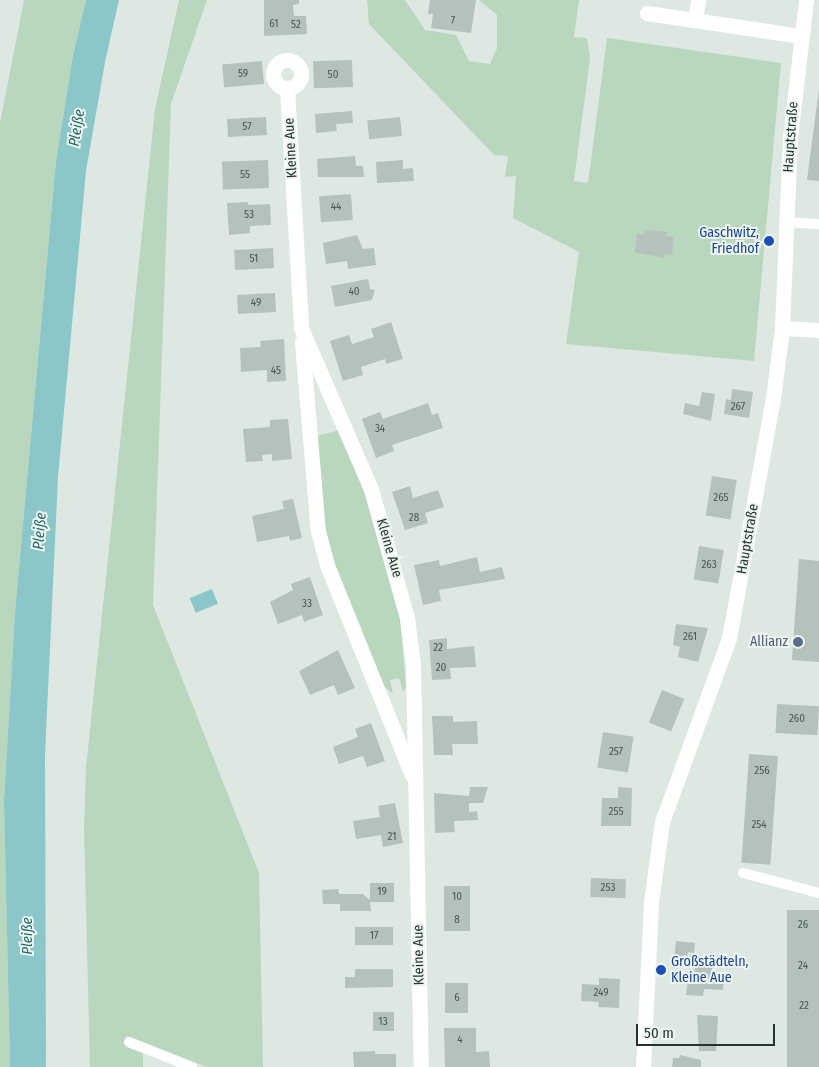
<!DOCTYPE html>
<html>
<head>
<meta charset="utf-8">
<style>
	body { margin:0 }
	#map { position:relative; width:819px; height:1067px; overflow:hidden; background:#dee8e2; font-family:"Fira Sans Condensed",sans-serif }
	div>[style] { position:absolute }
	.green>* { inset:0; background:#b9d7bc }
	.water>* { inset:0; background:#8bc7c8; transform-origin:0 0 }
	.building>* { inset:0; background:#b4c2bb; transform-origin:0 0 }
	.service>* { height:10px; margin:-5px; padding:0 5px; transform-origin:5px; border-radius:5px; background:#fff }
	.minor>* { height:15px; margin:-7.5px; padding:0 7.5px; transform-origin:7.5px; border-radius:7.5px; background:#fff }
	.minor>.ring { margin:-7.5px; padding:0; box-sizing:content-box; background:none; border:15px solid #fff; border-radius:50% }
	.secondary>* { height:15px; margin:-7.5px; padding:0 7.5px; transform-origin:7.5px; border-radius:7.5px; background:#fff }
	.dots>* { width:14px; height:14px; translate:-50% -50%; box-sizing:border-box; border:2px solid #eef5f0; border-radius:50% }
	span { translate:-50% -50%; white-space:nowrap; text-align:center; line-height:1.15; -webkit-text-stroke:4px #eef5f0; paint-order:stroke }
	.number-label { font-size:11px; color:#465950 }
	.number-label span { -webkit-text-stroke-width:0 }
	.street-label { font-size:14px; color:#21362d }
	.transit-label { font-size:14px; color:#164399 }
	.right { translate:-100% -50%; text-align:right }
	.left { translate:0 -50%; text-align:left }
	.service-label { font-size:14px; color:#4e5e75 }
	.water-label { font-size:15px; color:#23696a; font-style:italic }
	.scale { position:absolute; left:636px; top:1024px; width:139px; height:22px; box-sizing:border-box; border:2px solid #21362d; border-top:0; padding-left:6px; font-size:15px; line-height:18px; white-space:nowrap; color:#21362d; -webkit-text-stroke:4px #eef5f0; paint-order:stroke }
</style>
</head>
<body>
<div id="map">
	<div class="green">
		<i style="clip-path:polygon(24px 0,86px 0,73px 55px,56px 161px,15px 612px,4px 801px,10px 1067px,0 1067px,0 123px)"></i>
		<i style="clip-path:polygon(179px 0,207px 0,171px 104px,153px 605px,259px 873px,263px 1067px,207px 1067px,126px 1036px,126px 1047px,143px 1053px,143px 1067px,90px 1067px,84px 829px,86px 768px,155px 109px)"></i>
		<i style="clip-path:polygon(367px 0,405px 0,425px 30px,456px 35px,469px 61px,490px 64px,497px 48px,497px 15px,479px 0,579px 0,574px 37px,587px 38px,590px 58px,574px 181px,588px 183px,607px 38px,781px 63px,754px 361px,566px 344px,579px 252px,513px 218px,516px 176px,505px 177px,508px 156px,494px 155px,369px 24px)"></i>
		<i style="clip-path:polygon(340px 430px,364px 491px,400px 619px,406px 687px,403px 692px,399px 678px,390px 680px,393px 694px,384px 686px,333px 563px,325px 530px,316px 436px)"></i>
	</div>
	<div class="water">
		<i style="clip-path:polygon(86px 0,119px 0,105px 62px,86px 171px,58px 477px,45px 755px,46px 1067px,10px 1067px,4px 801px,15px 612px,56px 161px,73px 55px)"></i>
		<i style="left:212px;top:589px;width:16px;height:24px;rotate:68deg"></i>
	</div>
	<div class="building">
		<i style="clip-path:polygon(264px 0,299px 0,299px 4px,293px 5px,294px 16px,306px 16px,307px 34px,264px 36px)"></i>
		<i style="clip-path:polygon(430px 0,476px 0,471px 33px,431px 28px,433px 14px,428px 14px)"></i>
		<i style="left:352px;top:60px;width:27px;height:39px;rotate:88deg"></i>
		<i style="left:262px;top:61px;width:23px;height:40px;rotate:85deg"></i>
		<i style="clip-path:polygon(819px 89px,819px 181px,807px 180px)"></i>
		<i style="clip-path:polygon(352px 111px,353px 123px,336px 124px,337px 131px,316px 133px,315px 114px)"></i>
		<i style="left:266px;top:117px;width:18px;height:39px;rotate:87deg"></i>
		<i style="left:400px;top:117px;width:19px;height:33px;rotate:84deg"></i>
		<i style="clip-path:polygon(355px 156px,356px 166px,363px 166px,364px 177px,318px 177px,317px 159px)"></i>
		<i style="left:268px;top:160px;width:28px;height:46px;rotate:88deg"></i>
		<i style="clip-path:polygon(403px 160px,403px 169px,413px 168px,414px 181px,377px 183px,376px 162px)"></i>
		<i style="left:351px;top:194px;width:26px;height:32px;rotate:86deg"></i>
		<i style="clip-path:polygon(248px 202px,248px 205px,270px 204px,271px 225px,250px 226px,250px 233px,229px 235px,227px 203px)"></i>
		<i style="clip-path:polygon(645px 230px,667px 232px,666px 236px,674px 237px,672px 255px,664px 254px,664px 258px,635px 252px,637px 234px,644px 235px)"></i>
		<i style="clip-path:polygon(357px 235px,363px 249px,374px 248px,376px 265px,348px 269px,347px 261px,326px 264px,323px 243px)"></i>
		<i style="left:273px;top:248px;width:20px;height:39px;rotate:87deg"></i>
		<i style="clip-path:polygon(368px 279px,370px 289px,375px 290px,372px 300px,335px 307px,331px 286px)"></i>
		<i style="left:275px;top:293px;width:19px;height:38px;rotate:87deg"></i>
		<i style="clip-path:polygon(391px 322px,403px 359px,386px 364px,385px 359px,361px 367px,363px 375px,343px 381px,330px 341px,349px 335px,352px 344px,374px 337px,371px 329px)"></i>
		<i style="clip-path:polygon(284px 339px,286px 381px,267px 382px,267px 370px,241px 372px,240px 348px,261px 347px,260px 341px)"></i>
		<i style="clip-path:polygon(732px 389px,753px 392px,749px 418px,724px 414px,726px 399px,731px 400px)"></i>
		<i style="clip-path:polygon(702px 392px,715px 394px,711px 421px,683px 414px,685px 403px,699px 406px)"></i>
		<i style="clip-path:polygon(428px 403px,432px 415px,438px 413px,443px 428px,392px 445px,394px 451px,376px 458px,362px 419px,380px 412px,383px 419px)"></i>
		<i style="clip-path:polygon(288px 419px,292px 459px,272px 461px,272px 454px,262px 455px,263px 461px,246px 462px,243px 429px,270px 427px,270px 420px)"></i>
		<i style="left:712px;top:476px;width:25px;height:40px;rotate:9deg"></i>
		<i style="clip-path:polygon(410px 486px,413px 498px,438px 490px,444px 507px,425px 513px,428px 523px,405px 530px,392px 492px)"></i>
		<i style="clip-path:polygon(293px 499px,302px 538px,290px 541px,289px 536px,257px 542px,252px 516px,284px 509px,282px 501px)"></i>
		<i style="left:699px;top:546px;width:25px;height:34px;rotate:9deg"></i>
		<i style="clip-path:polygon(477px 557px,480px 572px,502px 567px,505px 579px,439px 590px,441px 601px,423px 605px,414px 565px,439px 560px,440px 566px)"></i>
		<i style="clip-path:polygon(799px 559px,819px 561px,819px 662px,792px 660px)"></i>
		<i style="clip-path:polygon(310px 577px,323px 615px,304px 622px,302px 615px,278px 624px,270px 602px,293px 590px,291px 584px)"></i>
		<i style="clip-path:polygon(676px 624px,708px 628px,698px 662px,678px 657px,680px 647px,673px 645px)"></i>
		<i style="clip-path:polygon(447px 638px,447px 649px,474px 646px,476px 667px,450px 668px,451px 679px,432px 680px,429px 640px)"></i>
		<i style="clip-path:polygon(338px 650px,355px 688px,338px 695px,334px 685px,310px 695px,299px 671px)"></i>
		<i style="left:662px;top:690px;width:24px;height:35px;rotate:22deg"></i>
		<i style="left:777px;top:704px;width:42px;height:29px;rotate:3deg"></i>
		<i style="clip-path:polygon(432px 716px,453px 716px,453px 722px,477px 721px,478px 744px,452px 744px,453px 755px,434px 755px)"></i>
		<i style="clip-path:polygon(371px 723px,385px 761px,367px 767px,363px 756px,339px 764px,333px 747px,358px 737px,355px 729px)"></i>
		<i style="left:603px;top:732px;width:31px;height:36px;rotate:9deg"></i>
		<i style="left:749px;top:754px;width:29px;height:109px;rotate:4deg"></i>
		<i style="clip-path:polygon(470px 787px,488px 787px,483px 803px,469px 803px,469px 812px,477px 811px,478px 820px,454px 821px,455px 832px,435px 833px,434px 793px,469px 796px)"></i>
		<i style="clip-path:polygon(618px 787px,632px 788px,631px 826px,601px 826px,602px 798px,618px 798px)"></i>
		<i style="clip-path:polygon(395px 803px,403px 843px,383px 847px,381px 835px,356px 839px,353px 821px,380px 817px,378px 806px)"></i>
		<i style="left:591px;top:878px;width:35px;height:19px;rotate:2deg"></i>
		<i style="clip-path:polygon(370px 883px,394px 883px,394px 902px,370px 902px,371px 911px,340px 911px,340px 904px,323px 904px,322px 890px,338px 889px,339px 894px,363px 894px,370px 900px)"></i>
		<i style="left:444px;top:886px;width:26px;height:45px"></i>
		<i style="left:819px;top:910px;width:157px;height:32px;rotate:90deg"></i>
		<i style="left:355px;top:927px;width:38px;height:18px"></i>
		<i style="clip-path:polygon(676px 941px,695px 943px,694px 953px,688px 952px,687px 961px,674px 960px)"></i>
		<i style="clip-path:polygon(695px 960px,713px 961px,712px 973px,724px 974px,723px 990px,704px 989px,703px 996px,686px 995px,688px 979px,694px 979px)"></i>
		<i style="clip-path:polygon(355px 969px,393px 969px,393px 987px,345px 988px,345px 977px,355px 977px)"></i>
		<i style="clip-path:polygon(599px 978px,620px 979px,619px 1008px,598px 1007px,599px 1002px,581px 1001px,582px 984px,599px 985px)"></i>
		<i style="left:445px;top:983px;width:23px;height:30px"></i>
		<i style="left:373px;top:1012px;width:21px;height:19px"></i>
		<i style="clip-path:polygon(697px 1015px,718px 1016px,716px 1051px,699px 1051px)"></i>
		<i style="clip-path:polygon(444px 1028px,476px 1028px,476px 1052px,489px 1051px,490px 1067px,445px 1067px)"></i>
		<i style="clip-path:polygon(375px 1051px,375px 1054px,396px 1054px,396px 1067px,354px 1067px,353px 1052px)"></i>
		<i style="clip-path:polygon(680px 1055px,701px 1060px,701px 1067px,672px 1067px,673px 1058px,679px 1058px)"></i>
	</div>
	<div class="service">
		<i style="left:787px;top:222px;width:32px;rotate:4deg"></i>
		<i style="left:743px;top:873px;width:79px;rotate:14.7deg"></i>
		<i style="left:129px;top:1042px;width:68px;rotate:21.6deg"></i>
	</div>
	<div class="minor">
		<i style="left:647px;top:13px;width:155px;rotate:8.5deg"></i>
		<i style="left:695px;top:20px;width:20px;rotate:-81deg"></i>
		<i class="ring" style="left:273px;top:60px;width:13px;height:13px"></i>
		<i style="left:287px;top:89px;width:239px;rotate:86.6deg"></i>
		<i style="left:301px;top:328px;width:176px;rotate:66.5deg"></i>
		<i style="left:371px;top:489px;width:134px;rotate:74.4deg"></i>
		<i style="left:407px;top:618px;width:46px;rotate:82.6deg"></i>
		<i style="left:413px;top:664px;width:403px;rotate:88.9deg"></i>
		<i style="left:782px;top:328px;width:37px;rotate:3deg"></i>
		<i style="left:302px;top:342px;width:190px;rotate:85.2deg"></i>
		<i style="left:318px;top:531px;width:35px;rotate:75deg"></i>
		<i style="left:327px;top:565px;width:227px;rotate:68deg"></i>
	</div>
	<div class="secondary">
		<i style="left:643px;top:1067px;width:165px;rotate:-87.2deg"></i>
		<i style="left:651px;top:902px;width:81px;rotate:-82.2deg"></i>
		<i style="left:662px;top:822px;width:196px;rotate:-70deg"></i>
		<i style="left:729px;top:638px;width:243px;rotate:-79.6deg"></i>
		<i style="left:773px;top:399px;width:72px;rotate:-82.8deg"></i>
		<i style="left:782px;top:328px;width:191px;rotate:-87.6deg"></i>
		<i style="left:790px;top:137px;width:138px;rotate:-83.3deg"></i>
	</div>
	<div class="dots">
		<i style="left:769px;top:241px;background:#1a4fb4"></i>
		<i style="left:798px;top:642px;background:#5c6f8a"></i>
		<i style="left:661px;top:970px;background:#1a4fb4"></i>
	</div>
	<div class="number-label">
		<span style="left:453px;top:21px">7</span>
		<span style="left:274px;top:24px">61</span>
		<span style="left:296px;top:25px">52</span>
		<span style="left:243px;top:74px">59</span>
		<span style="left:333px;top:75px">50</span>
		<span style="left:247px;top:127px">57</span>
		<span style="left:245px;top:175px">55</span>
		<span style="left:336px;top:207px">44</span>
		<span style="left:249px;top:215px">53</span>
		<span style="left:254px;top:259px">51</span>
		<span style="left:354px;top:292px">40</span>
		<span style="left:256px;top:303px">49</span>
		<span style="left:276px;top:371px">45</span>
		<span style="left:738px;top:407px">267</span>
		<span style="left:380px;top:429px">34</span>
		<span style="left:721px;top:498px">265</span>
		<span style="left:414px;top:518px">28</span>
		<span style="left:709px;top:565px">263</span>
		<span style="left:307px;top:604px">33</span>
		<span style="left:690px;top:637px">261</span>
		<span style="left:438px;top:648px">22</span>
		<span style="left:441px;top:668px">20</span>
		<span style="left:797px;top:719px">260</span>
		<span style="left:616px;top:752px">257</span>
		<span style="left:762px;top:771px">256</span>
		<span style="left:616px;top:812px">255</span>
		<span style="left:759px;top:825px">254</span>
		<span style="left:392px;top:837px">21</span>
		<span style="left:608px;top:888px">253</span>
		<span style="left:382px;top:892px">19</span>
		<span style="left:457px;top:897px">10</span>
		<span style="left:457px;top:920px">8</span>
		<span style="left:803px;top:925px">26</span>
		<span style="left:374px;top:936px">17</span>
		<span style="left:803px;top:966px">24</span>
		<span style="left:601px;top:993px">249</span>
		<span style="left:457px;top:998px">6</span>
		<span style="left:804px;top:1006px">22</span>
		<span style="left:383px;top:1022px">13</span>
		<span style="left:460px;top:1040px">4</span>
	</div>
	<div class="street-label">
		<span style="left:791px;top:137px;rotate:-86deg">Hauptstraße</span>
		<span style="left:291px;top:148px;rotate:-93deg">Kleine Aue</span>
		<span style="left:748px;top:539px;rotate:-80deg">Hauptstraße</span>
		<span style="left:389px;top:548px;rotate:74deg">Kleine Aue</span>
		<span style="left:419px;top:955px;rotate:-91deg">Kleine Aue</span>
	</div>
	<div class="transit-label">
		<span class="right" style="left:759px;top:241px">Gaschwitz,<br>Friedhof</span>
		<span class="left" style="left:671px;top:970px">Großstädteln,<br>Kleine Aue</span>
	</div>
	<div class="service-label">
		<span class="right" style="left:788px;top:642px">Allianz</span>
	</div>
	<div class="water-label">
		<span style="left:77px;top:128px;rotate:-81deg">Pleiße</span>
		<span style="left:40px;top:531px;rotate:-85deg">Pleiße</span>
		<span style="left:28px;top:936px;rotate:-90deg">Pleiße</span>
	</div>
	<div class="scale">50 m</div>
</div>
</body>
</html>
